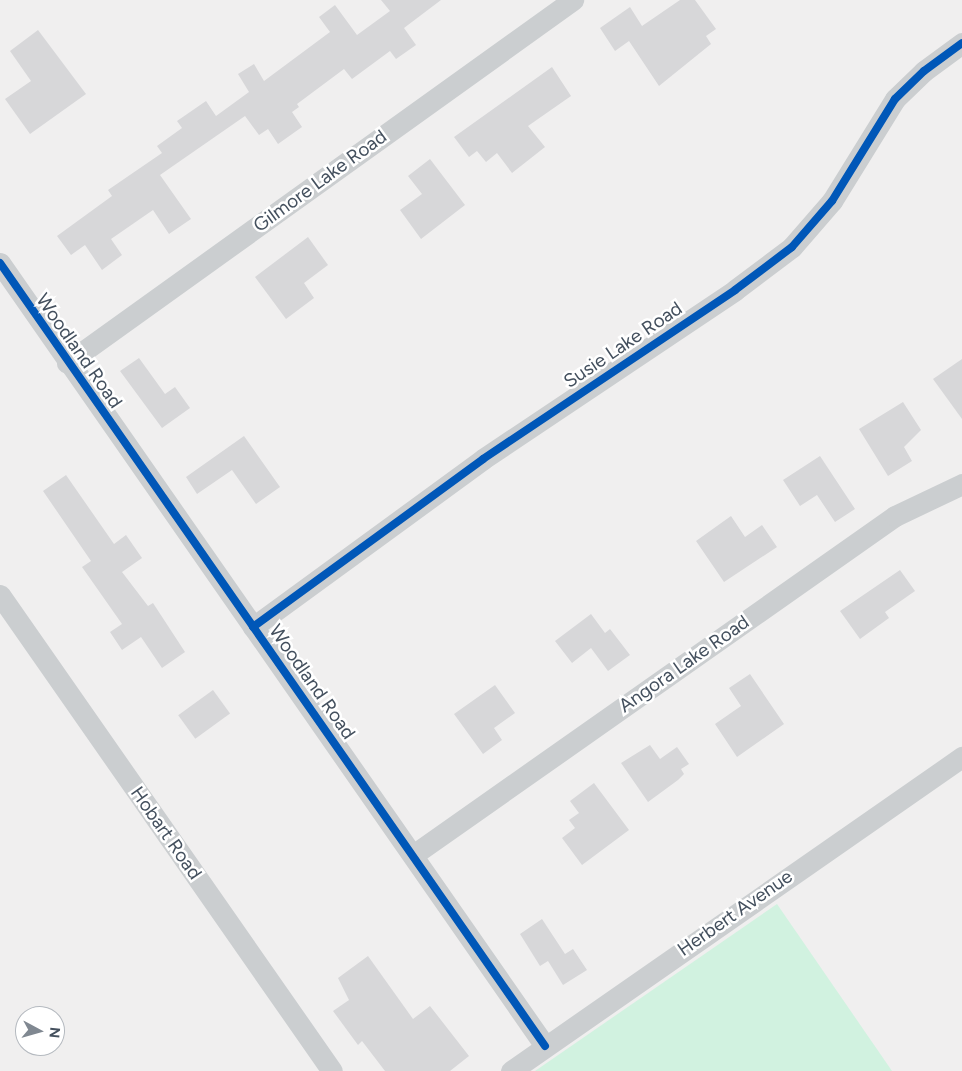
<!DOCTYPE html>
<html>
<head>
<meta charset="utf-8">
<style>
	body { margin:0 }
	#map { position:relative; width:962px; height:1071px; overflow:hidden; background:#f0efef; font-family:Figtree,sans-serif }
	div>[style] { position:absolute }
	.green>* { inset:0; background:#d1f2e0 }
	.building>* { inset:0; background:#d7d7d9; transform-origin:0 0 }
	.minor>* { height:21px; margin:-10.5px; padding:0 10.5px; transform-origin:10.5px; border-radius:10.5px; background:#cbced0 }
	.cycleway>* { height:8px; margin:-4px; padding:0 4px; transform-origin:4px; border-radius:4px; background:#0057b8 }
	span { translate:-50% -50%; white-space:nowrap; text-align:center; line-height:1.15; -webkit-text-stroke:5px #fff; paint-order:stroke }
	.street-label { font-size:19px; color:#44505e }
	.north { position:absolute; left:15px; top:1006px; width:50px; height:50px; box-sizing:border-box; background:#fff; border:1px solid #b4b9bf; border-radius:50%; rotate:96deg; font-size:14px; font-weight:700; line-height:20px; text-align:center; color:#44505e }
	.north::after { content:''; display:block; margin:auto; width:18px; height:22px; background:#808891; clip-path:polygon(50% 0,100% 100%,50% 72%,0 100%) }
</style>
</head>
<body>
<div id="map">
	<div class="green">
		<i style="clip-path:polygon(777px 904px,892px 1071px,535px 1071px)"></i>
	</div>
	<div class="building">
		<i style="clip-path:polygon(381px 0,441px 0,404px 28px,416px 45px,396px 59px,390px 51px,352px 79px,344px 69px,297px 104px,299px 107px,292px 112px,302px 127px,278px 144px,268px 129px,259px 135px,245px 116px,160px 175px,191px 219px,169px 234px,153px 210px,111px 239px,122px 255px,102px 270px,85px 245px,71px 255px,57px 236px,112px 196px,108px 190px,162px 153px,157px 146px,182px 128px,177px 121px,206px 101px,216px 116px,249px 92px,238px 74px,254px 64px,264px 81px,330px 32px,319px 17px,335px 5px,357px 35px,390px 11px)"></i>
		<i style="clip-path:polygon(680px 0,695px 0,716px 29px,706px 36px,711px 44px,659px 86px,629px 41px,615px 51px,600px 28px,630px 7px,642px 26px)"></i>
		<i style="clip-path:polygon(38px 30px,86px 94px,30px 134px,5px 99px,31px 81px,10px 51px)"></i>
		<i style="clip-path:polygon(552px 67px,571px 96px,528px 126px,545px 147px,512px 173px,497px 153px,486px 162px,477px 151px,469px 157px,454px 137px)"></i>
		<i style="clip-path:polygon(430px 159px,465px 205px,421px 239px,400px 210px,422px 194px,408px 176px)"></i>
		<i style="clip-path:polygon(308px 237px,328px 265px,304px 283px,314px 298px,286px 319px,255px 277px)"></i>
		<i style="clip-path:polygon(139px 358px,165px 394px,175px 387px,190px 408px,162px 428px,120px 371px)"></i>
		<i style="clip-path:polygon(962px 359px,962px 419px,933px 379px)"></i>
		<i style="clip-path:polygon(903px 402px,921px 430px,904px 447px,912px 461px,888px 476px,859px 429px)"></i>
		<i style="clip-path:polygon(244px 436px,280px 487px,256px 504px,232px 470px,197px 494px,186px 477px)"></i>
		<i style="clip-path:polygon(820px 456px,855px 509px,835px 522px,817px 495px,800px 506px,783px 480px)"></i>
		<i style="clip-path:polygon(66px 475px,114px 544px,126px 535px,142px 558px,122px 572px,148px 606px,153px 603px,185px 652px,162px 668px,141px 637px,122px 650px,110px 632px,122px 624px,82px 567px,91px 561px,43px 491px)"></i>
		<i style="clip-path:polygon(731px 516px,745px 537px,762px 525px,777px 547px,724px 582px,696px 541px)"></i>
		<i style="clip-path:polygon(900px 570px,915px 591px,885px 612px,889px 618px,860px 639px,840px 611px)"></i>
		<i style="clip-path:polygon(591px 614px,605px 633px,610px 629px,630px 655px,608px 671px,591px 648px,572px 663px,555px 641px)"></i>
		<i style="clip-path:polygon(750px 674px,784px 724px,737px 757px,715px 724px,741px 706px,729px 688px)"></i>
		<i style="clip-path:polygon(495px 685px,515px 713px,494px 728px,502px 740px,483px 754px,454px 714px)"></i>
		<i style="left:213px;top:690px;width:29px;height:43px;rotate:54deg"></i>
		<i style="clip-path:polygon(650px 745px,660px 759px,677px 747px,689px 764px,681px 769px,684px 774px,678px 780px,648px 802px,621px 763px)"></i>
		<i style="clip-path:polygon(594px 783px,629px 830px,582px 865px,562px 838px,575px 828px,569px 820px,579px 813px,570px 801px)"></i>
		<i style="clip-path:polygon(542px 919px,565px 954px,573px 949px,587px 970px,563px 985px,548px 961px,540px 966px,520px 934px)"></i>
		<i style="clip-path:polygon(368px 956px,413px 1019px,430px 1006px,469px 1056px,450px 1071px,385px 1071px,362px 1041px,358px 1045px,333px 1011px,349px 1000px,338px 978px)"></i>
	</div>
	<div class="minor">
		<i style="left:0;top:263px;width:954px;rotate:55.16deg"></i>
		<i style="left:67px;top:363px;width:623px;rotate:-35.66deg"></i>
		<i style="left:0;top:595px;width:580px;rotate:55.11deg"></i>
		<i style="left:253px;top:627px;width:285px;rotate:-36.1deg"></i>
		<i style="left:483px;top:459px;width:303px;rotate:-33.8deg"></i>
		<i style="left:735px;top:290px;width:71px;rotate:-37deg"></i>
		<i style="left:792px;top:247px;width:61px;rotate:-49deg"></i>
		<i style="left:832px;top:201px;width:120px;rotate:-58.3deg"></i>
		<i style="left:895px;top:99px;width:40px;rotate:-44deg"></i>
		<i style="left:924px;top:71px;width:47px;rotate:-36.4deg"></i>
		<i style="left:413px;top:855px;width:589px;rotate:-35.12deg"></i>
		<i style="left:895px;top:516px;width:74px;rotate:-25.5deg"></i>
		<i style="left:511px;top:1071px;width:550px;rotate:-34.85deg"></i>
	</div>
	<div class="cycleway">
		<i style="left:0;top:263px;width:954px;rotate:55.16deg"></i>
		<i style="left:253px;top:627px;width:285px;rotate:-36.1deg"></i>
		<i style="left:483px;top:459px;width:303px;rotate:-33.8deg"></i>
		<i style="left:735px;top:290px;width:71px;rotate:-37deg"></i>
		<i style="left:792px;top:247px;width:61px;rotate:-49deg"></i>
		<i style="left:832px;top:201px;width:120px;rotate:-58.3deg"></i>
		<i style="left:895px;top:99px;width:40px;rotate:-44deg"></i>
		<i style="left:924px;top:71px;width:47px;rotate:-36.4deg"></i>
	</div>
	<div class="street-label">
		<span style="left:320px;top:181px;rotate:-36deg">Gilmore Lake Road</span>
		<span style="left:623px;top:345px;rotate:-34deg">Susie Lake Road</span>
		<span style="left:79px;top:351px;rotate:55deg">Woodland Road</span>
		<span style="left:684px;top:664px;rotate:-35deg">Angora Lake Road</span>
		<span style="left:312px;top:682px;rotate:55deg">Woodland Road</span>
		<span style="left:166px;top:833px;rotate:55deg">Hobart Road</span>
		<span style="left:735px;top:913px;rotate:-35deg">Herbert Avenue</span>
	</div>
	<div class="north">N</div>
</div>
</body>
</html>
